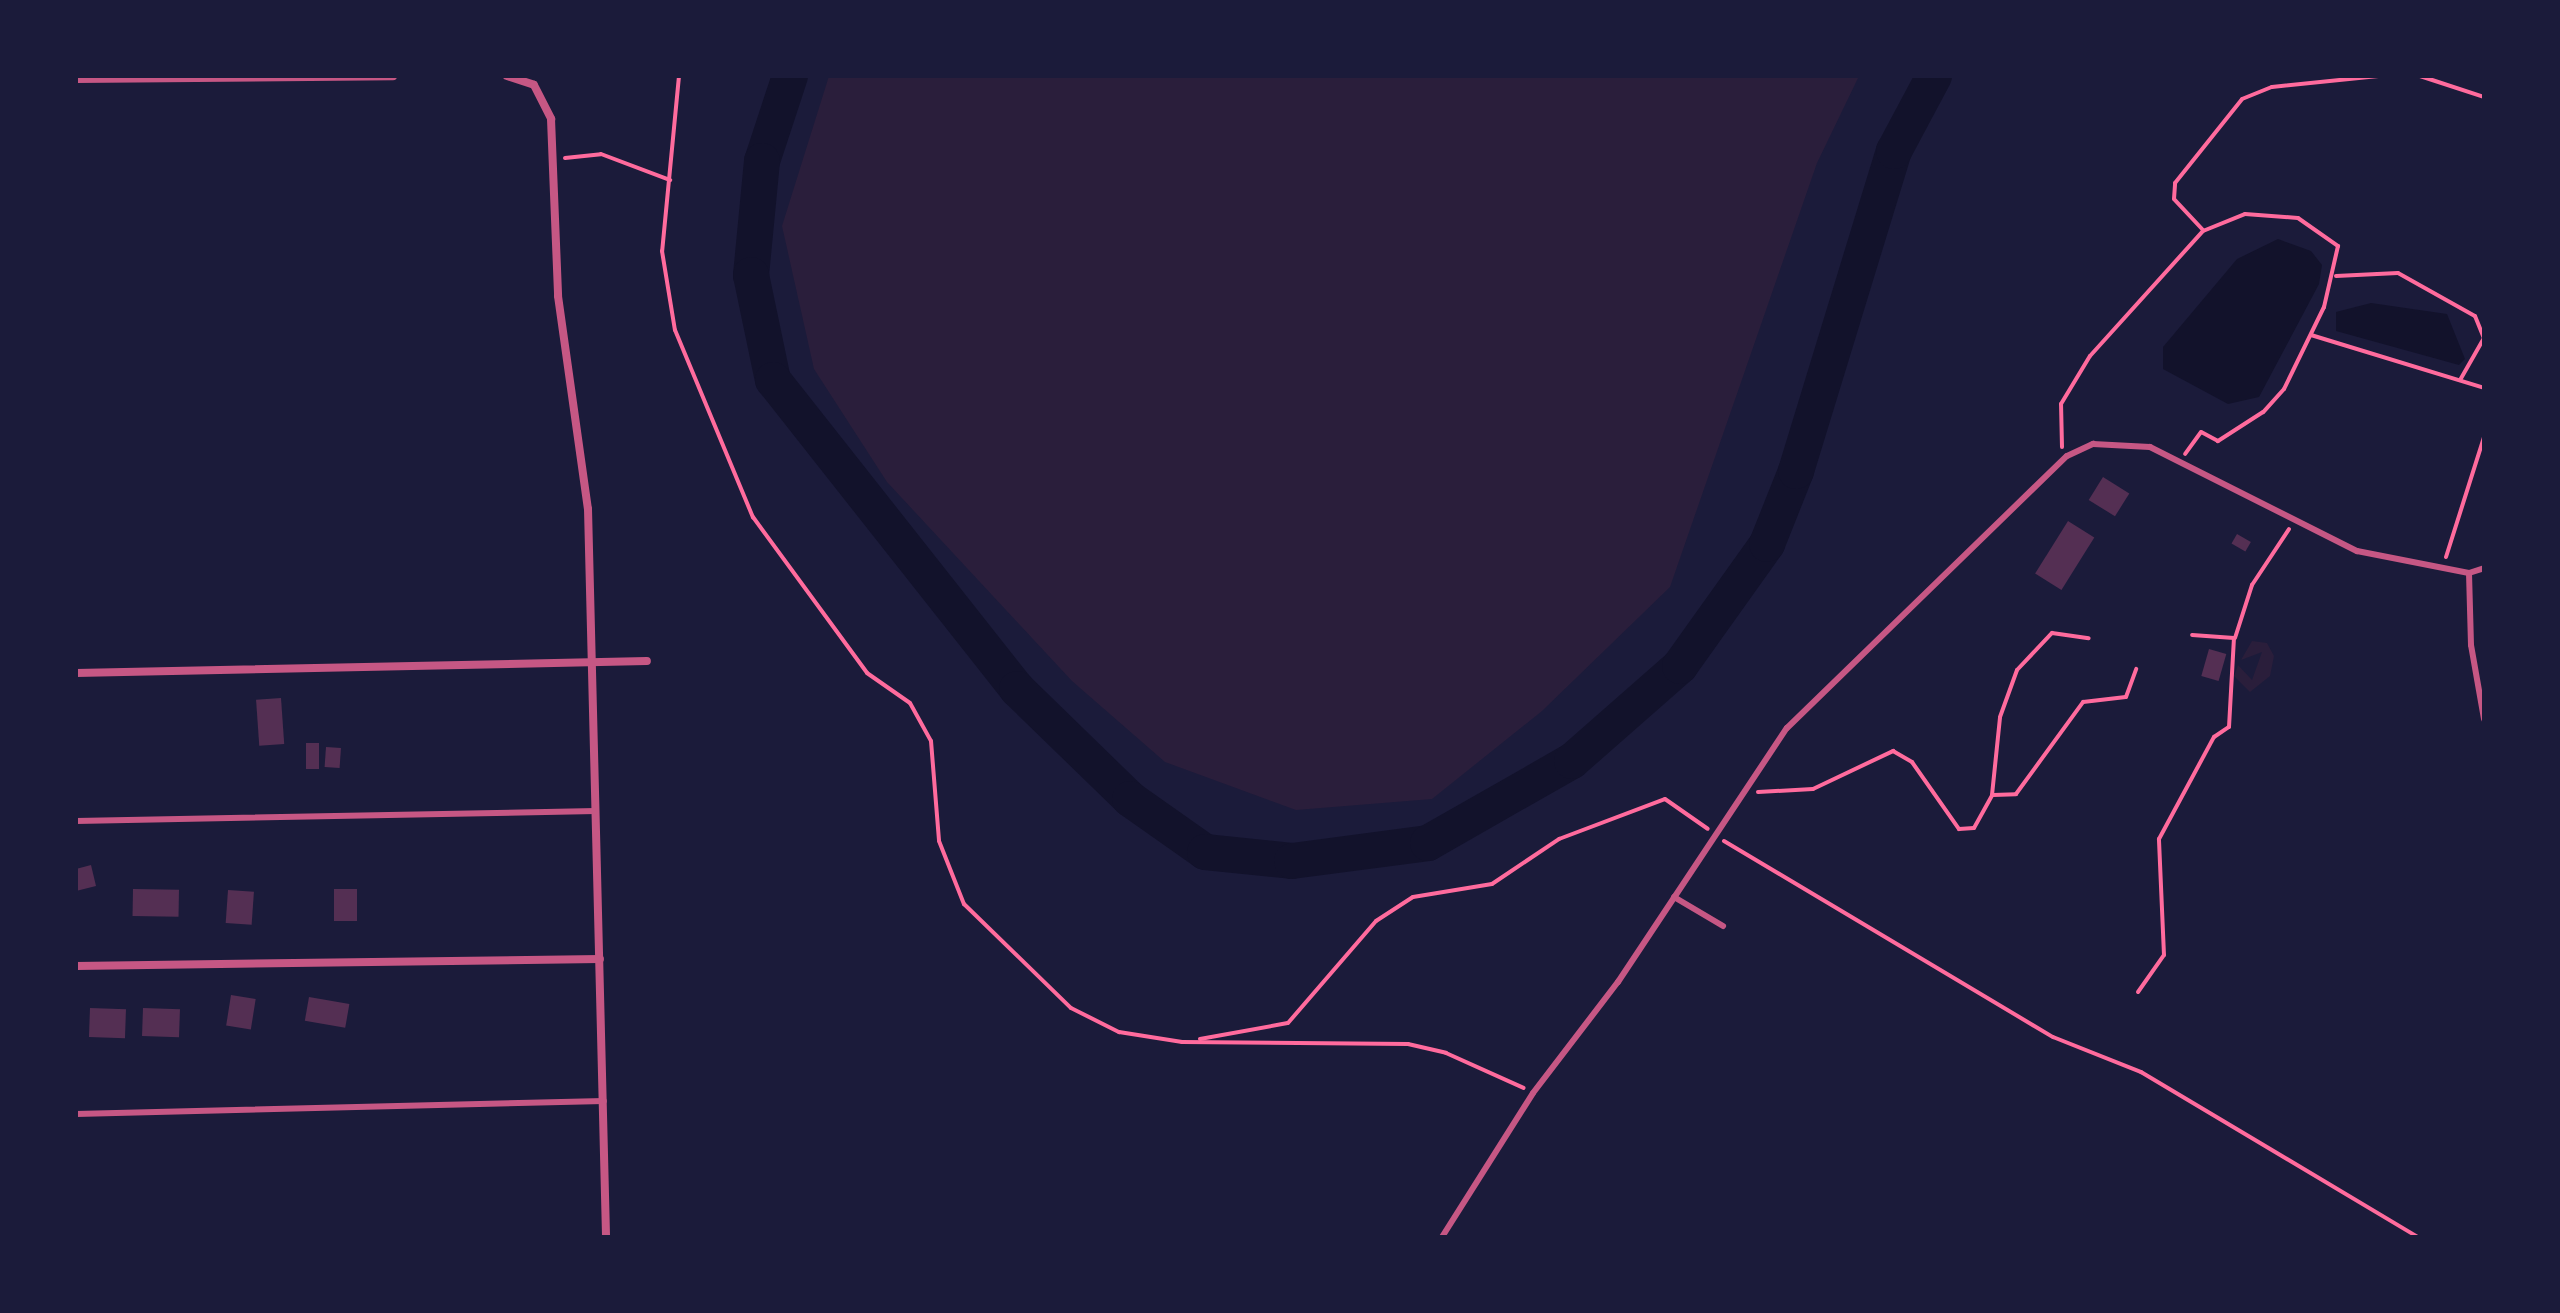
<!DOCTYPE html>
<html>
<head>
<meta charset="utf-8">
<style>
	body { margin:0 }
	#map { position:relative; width:2560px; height:1313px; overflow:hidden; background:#1b1b3a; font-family:"Archivo Narrow",sans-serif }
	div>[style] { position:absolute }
	.green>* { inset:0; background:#2a1e3b }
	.water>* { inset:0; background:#12122b }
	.river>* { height:36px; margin:-18px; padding:0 18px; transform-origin:18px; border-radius:18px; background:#12122b }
	.building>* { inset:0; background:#542f53; transform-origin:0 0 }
	.path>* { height:4px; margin:-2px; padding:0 2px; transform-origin:2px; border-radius:2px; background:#ff6b9d }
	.service>* { height:6px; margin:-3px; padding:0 3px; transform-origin:3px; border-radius:3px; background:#c65784 }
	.minor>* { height:8px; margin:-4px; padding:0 4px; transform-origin:4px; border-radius:4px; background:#c65784 }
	span { translate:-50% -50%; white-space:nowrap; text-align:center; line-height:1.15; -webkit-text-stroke:8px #1b1b3a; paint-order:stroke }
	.frame { position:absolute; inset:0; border:78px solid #1b1b3a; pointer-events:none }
</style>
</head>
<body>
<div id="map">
	<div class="green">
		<i style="clip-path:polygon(829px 76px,1859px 76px,1817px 163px,1670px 587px,1542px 711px,1432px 799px,1296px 810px,1165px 762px,1072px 681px,887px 482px,814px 369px,782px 226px)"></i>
		<i style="clip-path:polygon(2252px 641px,2267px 643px,2274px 656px,2270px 676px,2250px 692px,2234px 676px,2238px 665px,2252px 680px,2262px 652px,2241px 660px)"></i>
	</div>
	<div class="water">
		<i style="clip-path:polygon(2278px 239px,2311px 251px,2322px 265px,2319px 284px,2259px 397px,2228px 404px,2163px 369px,2163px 347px,2237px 259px)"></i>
		<i style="clip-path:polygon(2371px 303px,2447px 314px,2465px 359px,2459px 365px,2336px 331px,2336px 312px)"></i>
	</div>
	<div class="river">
		<i style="left:790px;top:76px;width:89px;rotate:108.2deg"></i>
		<i style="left:762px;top:161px;width:115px;rotate:95.5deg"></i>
		<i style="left:751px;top:275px;width:107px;rotate:78.2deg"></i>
		<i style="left:773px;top:380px;width:394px;rotate:51.7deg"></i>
		<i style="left:1017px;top:689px;width:158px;rotate:44.2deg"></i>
		<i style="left:1130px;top:799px;width:92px;rotate:35.2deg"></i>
		<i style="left:1205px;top:852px;width:87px;rotate:5.9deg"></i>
		<i style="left:1292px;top:861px;width:137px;rotate:-7.5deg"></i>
		<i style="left:1428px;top:843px;width:166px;rotate:-29.7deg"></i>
		<i style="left:1572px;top:761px;width:144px;rotate:-41.3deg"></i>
		<i style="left:1680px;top:666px;width:150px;rotate:-54.5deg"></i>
		<i style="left:1767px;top:544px;width:79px;rotate:-68.3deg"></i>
		<i style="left:1796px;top:471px;width:335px;rotate:-73deg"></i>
		<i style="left:1894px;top:151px;width:85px;rotate:-61.9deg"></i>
	</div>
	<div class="building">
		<i style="left:2103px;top:477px;width:31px;height:27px;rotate:32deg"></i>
		<i style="left:2068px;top:521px;width:31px;height:62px;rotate:32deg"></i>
		<i style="left:2237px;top:534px;width:16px;height:11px;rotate:30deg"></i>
		<i style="left:2209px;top:649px;width:18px;height:28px;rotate:16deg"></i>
		<i style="left:281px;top:698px;width:46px;height:25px;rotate:86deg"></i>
		<i style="left:319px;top:743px;width:26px;height:13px;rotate:90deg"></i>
		<i style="left:326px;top:747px;width:15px;height:20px;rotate:4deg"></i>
		<i style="clip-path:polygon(91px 865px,96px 886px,76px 891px,76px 869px)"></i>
		<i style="left:133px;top:889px;width:46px;height:27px;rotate:1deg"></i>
		<i style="left:357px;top:889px;width:32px;height:23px;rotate:90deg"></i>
		<i style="left:228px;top:890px;width:26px;height:33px;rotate:4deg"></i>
		<i style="left:231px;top:995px;width:25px;height:31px;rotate:9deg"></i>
		<i style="left:309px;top:997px;width:41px;height:24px;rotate:10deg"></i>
		<i style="left:90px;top:1008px;width:36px;height:29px;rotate:2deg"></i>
		<i style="left:143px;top:1008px;width:37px;height:28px;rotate:2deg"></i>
	</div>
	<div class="path">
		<i style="left:679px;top:76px;width:176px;rotate:95.5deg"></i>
		<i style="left:662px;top:251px;width:80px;rotate:80.7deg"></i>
		<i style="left:675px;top:330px;width:203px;rotate:67.4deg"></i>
		<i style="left:753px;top:517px;width:193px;rotate:53.8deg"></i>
		<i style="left:867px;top:673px;width:52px;rotate:34.9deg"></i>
		<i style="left:910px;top:703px;width:43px;rotate:61.1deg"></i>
		<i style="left:931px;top:741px;width:100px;rotate:85.4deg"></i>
		<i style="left:939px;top:841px;width:68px;rotate:68.4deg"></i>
		<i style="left:964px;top:904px;width:149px;rotate:44.2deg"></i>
		<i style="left:1071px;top:1008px;width:54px;rotate:26.6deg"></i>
		<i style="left:1119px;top:1032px;width:64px;rotate:9deg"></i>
		<i style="left:1182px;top:1042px;width:226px;rotate:0.5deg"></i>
		<i style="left:1408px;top:1044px;width:39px;rotate:13deg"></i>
		<i style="left:1446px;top:1053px;width:85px;rotate:24.2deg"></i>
		<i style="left:2420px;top:76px;width:67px;rotate:18.2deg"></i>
		<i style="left:565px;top:158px;width:36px;rotate:-6deg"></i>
		<i style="left:601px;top:154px;width:74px;rotate:20.6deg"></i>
		<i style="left:2203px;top:230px;width:42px;rotate:-133.1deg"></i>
		<i style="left:2174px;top:199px;width:16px;rotate:-86deg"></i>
		<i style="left:2175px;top:183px;width:107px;rotate:-51.4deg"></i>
		<i style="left:2242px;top:99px;width:32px;rotate:-22deg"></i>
		<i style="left:2272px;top:87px;width:107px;rotate:-5.9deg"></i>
		<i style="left:2336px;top:276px;width:62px;rotate:-2.8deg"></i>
		<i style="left:2398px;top:273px;width:88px;rotate:29.2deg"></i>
		<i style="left:2475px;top:316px;width:24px;rotate:68deg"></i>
		<i style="left:2484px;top:338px;width:48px;rotate:119.7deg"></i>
		<i style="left:2311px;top:335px;width:181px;rotate:17deg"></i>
		<i style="left:2062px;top:447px;width:43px;rotate:-91.3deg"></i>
		<i style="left:2061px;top:404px;width:56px;rotate:-58.9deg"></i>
		<i style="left:2090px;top:356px;width:169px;rotate:-47.9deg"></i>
		<i style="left:2203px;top:231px;width:45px;rotate:-22deg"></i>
		<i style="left:2245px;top:214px;width:53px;rotate:4.3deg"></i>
		<i style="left:2298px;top:218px;width:49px;rotate:35deg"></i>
		<i style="left:2338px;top:246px;width:63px;rotate:102.9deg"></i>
		<i style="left:2324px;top:307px;width:91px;rotate:116deg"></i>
		<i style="left:2284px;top:389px;width:31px;rotate:132deg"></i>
		<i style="left:2263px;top:412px;width:54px;rotate:147.2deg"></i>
		<i style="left:2218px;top:441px;width:19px;rotate:-152deg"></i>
		<i style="left:2201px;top:432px;width:27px;rotate:126deg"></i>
		<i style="left:2446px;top:557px;width:126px;rotate:-72.4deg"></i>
		<i style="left:2235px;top:638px;width:56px;rotate:-72.2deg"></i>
		<i style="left:2252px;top:585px;width:67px;rotate:-56.5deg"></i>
		<i style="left:1758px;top:792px;width:55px;rotate:-3.1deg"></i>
		<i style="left:1813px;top:789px;width:89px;rotate:-25.4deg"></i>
		<i style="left:1893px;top:751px;width:22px;rotate:30deg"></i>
		<i style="left:1912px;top:762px;width:82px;rotate:55deg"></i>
		<i style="left:1959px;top:829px;width:15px;rotate:-4deg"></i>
		<i style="left:1974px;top:828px;width:38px;rotate:-61deg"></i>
		<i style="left:1992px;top:795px;width:78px;rotate:-84.1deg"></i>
		<i style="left:2000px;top:717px;width:50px;rotate:-70.1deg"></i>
		<i style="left:2017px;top:670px;width:51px;rotate:-46.6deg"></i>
		<i style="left:2052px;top:633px;width:37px;rotate:8deg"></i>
		<i style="left:1993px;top:795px;width:23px;rotate:-2deg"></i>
		<i style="left:2016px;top:794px;width:114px;rotate:-53.9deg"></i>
		<i style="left:2083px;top:702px;width:43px;rotate:-6.6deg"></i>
		<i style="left:2126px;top:697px;width:30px;rotate:-70deg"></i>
		<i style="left:1724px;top:841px;width:383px;rotate:30.8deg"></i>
		<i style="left:2053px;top:1037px;width:95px;rotate:21.7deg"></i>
		<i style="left:2141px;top:1072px;width:322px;rotate:30.8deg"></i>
		<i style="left:2138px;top:992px;width:45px;rotate:-54.9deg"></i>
		<i style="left:2164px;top:955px;width:116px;rotate:-92.5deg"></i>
		<i style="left:2159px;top:839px;width:116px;rotate:-61.7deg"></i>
		<i style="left:2214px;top:737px;width:18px;rotate:-34deg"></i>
		<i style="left:2229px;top:727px;width:89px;rotate:-86.8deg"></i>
		<i style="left:2234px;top:638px;width:42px;rotate:-175.9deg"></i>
		<i style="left:1200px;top:1039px;width:89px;rotate:-10.3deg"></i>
		<i style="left:1288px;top:1023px;width:135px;rotate:-49.2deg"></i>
		<i style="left:1376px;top:921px;width:44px;rotate:-33deg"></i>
		<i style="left:1413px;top:897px;width:80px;rotate:-9.3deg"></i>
		<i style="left:1492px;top:884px;width:81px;rotate:-33.9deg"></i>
		<i style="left:1559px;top:839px;width:113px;rotate:-20.7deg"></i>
		<i style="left:1665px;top:799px;width:52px;rotate:34.9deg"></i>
	</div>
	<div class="service">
		<i style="left:2469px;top:573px;width:72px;rotate:88.4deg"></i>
		<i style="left:2471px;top:645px;width:75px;rotate:80deg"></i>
		<i style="left:76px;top:821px;width:520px;rotate:-1.1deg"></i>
		<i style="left:1674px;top:897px;width:57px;rotate:30.6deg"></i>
		<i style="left:76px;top:1114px;width:528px;rotate:-1.41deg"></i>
		<i style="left:1442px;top:1237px;width:170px;rotate:-57.7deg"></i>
		<i style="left:1533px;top:1093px;width:140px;rotate:-52.6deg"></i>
		<i style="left:1618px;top:982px;width:305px;rotate:-56.4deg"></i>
		<i style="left:1787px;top:728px;width:390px;rotate:-44.2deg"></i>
		<i style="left:2067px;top:456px;width:29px;rotate:-25deg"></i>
		<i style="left:2093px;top:444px;width:57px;rotate:3deg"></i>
		<i style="left:2150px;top:447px;width:232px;rotate:26.7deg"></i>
		<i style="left:2357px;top:551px;width:114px;rotate:11.1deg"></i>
		<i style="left:2469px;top:573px;width:16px;rotate:-18deg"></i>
	</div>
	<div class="minor">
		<i style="left:507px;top:76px;width:28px;rotate:18deg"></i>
		<i style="left:534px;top:85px;width:38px;rotate:63deg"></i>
		<i style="left:551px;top:119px;width:177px;rotate:87.7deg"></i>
		<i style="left:558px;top:296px;width:215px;rotate:82deg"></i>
		<i style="left:588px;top:509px;width:728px;rotate:88.58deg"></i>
		<i style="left:76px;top:79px;width:317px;rotate:-0.5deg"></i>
		<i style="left:76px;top:673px;width:571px;rotate:-1.2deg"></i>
		<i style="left:76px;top:966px;width:524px;rotate:-0.77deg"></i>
	</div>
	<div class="frame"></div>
</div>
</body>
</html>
